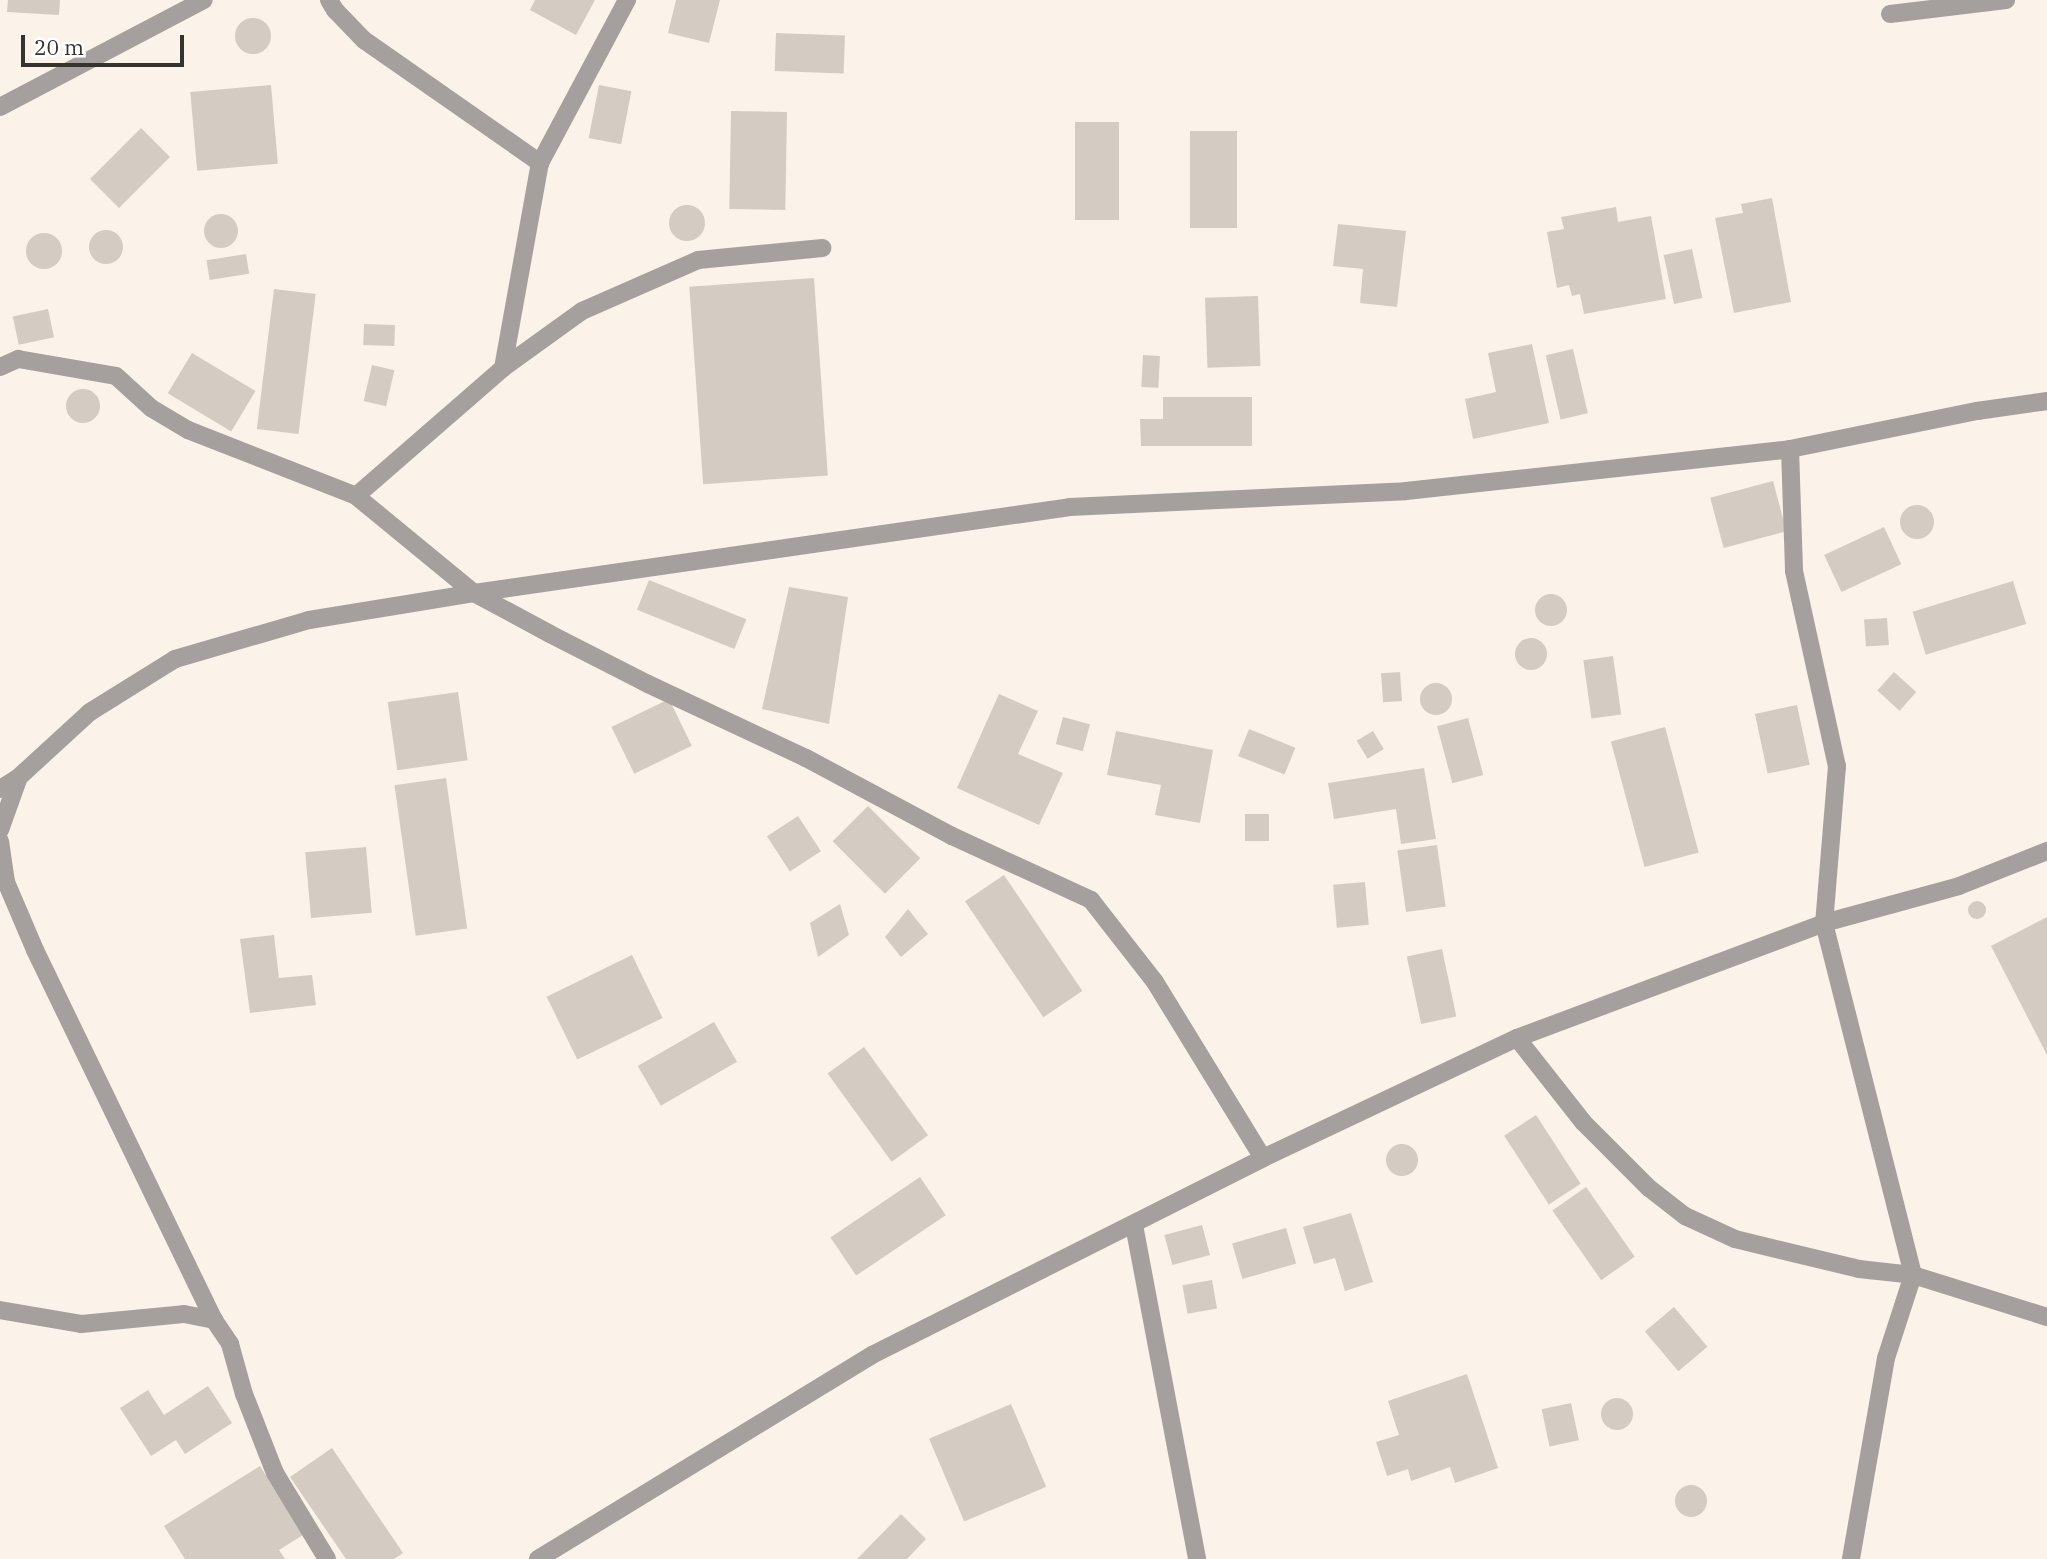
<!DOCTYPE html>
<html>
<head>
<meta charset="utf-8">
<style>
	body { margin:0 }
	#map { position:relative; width:2047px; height:1559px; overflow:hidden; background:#fbf2ea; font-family:"IBM Plex Serif",serif }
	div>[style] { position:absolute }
	.building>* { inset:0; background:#d4ccc3; transform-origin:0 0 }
	.round { border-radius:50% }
	.minor>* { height:18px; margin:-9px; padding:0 9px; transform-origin:9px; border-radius:9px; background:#a5a09e }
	span { translate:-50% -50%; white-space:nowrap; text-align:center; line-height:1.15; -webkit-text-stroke:6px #fff; paint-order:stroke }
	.scale { position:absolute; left:21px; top:35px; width:163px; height:32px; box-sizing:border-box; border:4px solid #36332f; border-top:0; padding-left:9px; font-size:21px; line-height:24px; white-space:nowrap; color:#36332f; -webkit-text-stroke:5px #fff; paint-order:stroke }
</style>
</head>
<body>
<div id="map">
	<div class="building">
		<i style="clip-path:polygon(8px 0,60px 0,59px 15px,7px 12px)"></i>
		<i style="clip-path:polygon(535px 0,595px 0,576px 35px,530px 10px)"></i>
		<i style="clip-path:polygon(676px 0,720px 0,709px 43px,668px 33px)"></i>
		<i class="round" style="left:235px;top:18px;width:36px;height:36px"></i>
		<i style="left:776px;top:33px;width:69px;height:38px;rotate:2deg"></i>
		<i style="left:271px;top:85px;width:79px;height:81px;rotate:85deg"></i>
		<i style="left:599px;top:85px;width:33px;height:54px;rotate:11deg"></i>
		<i style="left:731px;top:111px;width:56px;height:98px;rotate:1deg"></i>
		<i style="left:1075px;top:122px;width:44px;height:98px"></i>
		<i style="left:141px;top:128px;width:41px;height:72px;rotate:45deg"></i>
		<i style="left:1190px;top:131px;width:47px;height:97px"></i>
		<i style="clip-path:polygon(1772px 198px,1791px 302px,1734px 313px,1715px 218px,1743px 213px,1741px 204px)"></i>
		<i class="round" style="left:669px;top:205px;width:36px;height:36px"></i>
		<i style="clip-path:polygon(1616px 207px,1618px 222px,1651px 216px,1666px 299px,1584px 314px,1580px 294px,1572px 296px,1569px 285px,1557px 288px,1547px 232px,1564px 229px,1561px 217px)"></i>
		<i class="round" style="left:204px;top:214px;width:34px;height:34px"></i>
		<i style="clip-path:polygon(1338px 224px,1406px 231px,1397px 307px,1360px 303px,1363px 269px,1333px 266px)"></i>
		<i class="round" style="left:89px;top:230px;width:34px;height:34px"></i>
		<i class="round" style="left:26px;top:233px;width:36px;height:36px"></i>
		<i style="left:1692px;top:249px;width:50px;height:29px;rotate:78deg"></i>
		<i style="left:246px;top:254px;width:20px;height:40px;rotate:81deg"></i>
		<i style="left:814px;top:278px;width:198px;height:125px;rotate:86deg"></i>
		<i style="left:274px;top:289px;width:42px;height:141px;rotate:7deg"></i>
		<i style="left:1258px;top:296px;width:70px;height:53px;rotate:88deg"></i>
		<i style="left:48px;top:309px;width:29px;height:36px;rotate:78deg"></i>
		<i style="left:364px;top:324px;width:31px;height:21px;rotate:2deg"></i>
		<i style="clip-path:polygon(1532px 344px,1549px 423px,1473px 439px,1465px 399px,1496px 392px,1488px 353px)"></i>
		<i style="left:1573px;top:349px;width:66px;height:28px;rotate:77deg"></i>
		<i style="left:192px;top:353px;width:74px;height:47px;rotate:31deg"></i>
		<i style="left:1143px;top:355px;width:17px;height:32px;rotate:3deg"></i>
		<i style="left:372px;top:365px;width:23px;height:37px;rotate:13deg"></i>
		<i class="round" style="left:66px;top:389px;width:34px;height:34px"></i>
		<i style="clip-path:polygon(1163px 397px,1252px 397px,1252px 446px,1141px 446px,1140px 419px,1163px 419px)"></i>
		<i style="left:1773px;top:481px;width:52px;height:65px;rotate:75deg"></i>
		<i class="round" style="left:1900px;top:505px;width:34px;height:34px"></i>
		<i style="left:1884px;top:527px;width:41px;height:66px;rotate:65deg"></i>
		<i style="left:649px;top:580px;width:105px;height:32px;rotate:22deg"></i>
		<i style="left:2013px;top:581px;width:45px;height:105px;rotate:73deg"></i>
		<i style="clip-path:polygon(789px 587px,848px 597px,829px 724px,762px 709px)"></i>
		<i class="round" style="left:1535px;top:594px;width:32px;height:32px"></i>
		<i style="left:1887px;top:618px;width:27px;height:23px;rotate:86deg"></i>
		<i class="round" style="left:1515px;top:638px;width:32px;height:32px"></i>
		<i style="left:1613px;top:656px;width:59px;height:30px;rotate:82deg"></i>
		<i style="left:1400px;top:672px;width:29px;height:19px;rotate:86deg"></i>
		<i style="left:1894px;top:672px;width:30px;height:25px;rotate:42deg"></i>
		<i class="round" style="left:1420px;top:683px;width:32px;height:32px"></i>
		<i style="left:458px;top:692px;width:69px;height:71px;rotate:82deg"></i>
		<i style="clip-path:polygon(999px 694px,1038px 711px,1018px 754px,1063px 773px,1039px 825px,957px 788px)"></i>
		<i style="left:669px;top:699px;width:52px;height:64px;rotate:64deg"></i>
		<i style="left:1797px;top:705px;width:61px;height:43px;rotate:78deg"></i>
		<i style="left:1063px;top:717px;width:28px;height:28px;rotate:15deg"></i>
		<i style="left:1468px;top:718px;width:59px;height:32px;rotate:75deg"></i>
		<i style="left:1665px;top:727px;width:130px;height:56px;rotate:75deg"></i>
		<i style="left:1249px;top:729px;width:50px;height:29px;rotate:22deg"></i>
		<i style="clip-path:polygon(1116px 731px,1213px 750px,1200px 823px,1155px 815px,1161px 785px,1107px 775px)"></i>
		<i style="left:1373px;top:731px;width:21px;height:19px;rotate:59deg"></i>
		<i style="clip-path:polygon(1424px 768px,1436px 839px,1401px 844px,1396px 809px,1334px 819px,1328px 783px)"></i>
		<i style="left:446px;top:778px;width:152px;height:52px;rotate:82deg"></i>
		<i style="left:868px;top:806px;width:74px;height:50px;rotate:45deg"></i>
		<i style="left:1245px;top:814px;width:24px;height:27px"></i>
		<i style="left:798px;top:816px;width:42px;height:37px;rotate:57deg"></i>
		<i style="left:1437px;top:845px;width:62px;height:40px;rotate:82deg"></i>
		<i style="left:366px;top:847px;width:66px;height:61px;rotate:85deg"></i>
		<i style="left:1004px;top:875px;width:140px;height:47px;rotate:56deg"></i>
		<i style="left:1365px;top:882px;width:43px;height:32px;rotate:85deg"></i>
		<i class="round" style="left:1968px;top:901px;width:18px;height:18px"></i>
		<i style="clip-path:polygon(840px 904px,849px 935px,818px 957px,810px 923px)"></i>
		<i style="clip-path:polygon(908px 909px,928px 934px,901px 957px,885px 937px)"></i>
		<i style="clip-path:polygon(2047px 917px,2047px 1055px,1991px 946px)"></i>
		<i style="clip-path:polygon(274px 935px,279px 978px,312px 975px,316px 1005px,250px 1013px,240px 939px)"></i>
		<i style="left:1442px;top:949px;width:69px;height:36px;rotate:78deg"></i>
		<i style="left:632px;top:955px;width:70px;height:95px;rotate:64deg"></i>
		<i style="left:714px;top:1022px;width:46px;height:88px;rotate:60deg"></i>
		<i style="left:864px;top:1047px;width:109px;height:45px;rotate:54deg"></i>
		<i style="left:1536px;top:1115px;width:82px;height:38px;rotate:57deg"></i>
		<i class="round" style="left:1386px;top:1144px;width:32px;height:32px"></i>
		<i style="left:920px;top:1177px;width:46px;height:108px;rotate:56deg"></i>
		<i style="left:1586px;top:1187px;width:85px;height:41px;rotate:55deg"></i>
		<i style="clip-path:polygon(1351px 1213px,1373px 1282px,1345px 1291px,1335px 1258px,1314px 1264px,1303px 1227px)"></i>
		<i style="left:1202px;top:1225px;width:31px;height:39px;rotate:75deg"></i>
		<i style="left:1286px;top:1228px;width:37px;height:56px;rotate:74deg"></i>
		<i style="left:1212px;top:1280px;width:29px;height:30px;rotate:80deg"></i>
		<i style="left:1674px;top:1307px;width:52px;height:38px;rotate:50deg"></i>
		<i style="clip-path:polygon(1467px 1374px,1498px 1468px,1455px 1483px,1450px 1467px,1411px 1481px,1408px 1469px,1387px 1476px,1376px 1442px,1399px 1435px,1388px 1401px)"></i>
		<i style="clip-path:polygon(208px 1386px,232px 1423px,185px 1454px,176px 1440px,151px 1456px,120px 1408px,148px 1390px,164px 1415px)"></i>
		<i class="round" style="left:1601px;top:1398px;width:32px;height:32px"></i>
		<i style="left:1571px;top:1403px;width:38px;height:30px;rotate:78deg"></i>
		<i style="left:1011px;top:1404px;width:90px;height:89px;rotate:67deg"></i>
		<i style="clip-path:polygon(332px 1448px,403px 1553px,394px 1559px,346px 1559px,290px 1477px)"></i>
		<i style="clip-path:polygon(260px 1466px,303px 1535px,279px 1550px,285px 1559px,185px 1559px,164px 1526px)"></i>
		<i class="round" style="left:1675px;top:1485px;width:32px;height:32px"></i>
		<i style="clip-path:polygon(901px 1514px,926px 1539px,907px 1559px,857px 1559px)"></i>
	</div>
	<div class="minor">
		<i style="left:329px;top:0;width:12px;rotate:59deg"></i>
		<i style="left:335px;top:10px;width:42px;rotate:46deg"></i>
		<i style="left:364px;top:40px;width:215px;rotate:34.9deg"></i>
		<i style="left:1890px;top:14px;width:117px;rotate:-6.9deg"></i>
		<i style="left:0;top:107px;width:230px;rotate:-27.7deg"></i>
		<i style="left:0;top:367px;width:20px;rotate:-24deg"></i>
		<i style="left:18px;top:359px;width:99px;rotate:9.8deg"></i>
		<i style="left:116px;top:376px;width:47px;rotate:42.4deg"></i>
		<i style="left:151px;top:408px;width:43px;rotate:30.7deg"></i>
		<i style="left:188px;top:430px;width:180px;rotate:21.4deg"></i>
		<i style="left:356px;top:496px;width:153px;rotate:39.4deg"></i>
		<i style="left:474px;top:593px;width:86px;rotate:28.3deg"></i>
		<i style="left:550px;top:634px;width:110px;rotate:27deg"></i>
		<i style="left:648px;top:684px;width:174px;rotate:25.1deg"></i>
		<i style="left:806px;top:758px;width:166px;rotate:28.1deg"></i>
		<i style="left:952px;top:836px;width:153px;rotate:24.7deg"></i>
		<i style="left:1091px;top:900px;width:104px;rotate:52deg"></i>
		<i style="left:1155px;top:982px;width:206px;rotate:58.5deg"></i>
		<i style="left:503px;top:368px;width:97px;rotate:-35.8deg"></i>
		<i style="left:582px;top:311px;width:127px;rotate:-23.7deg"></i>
		<i style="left:698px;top:260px;width:125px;rotate:-5.5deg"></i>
		<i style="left:1790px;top:449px;width:122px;rotate:88.1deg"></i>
		<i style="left:1794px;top:571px;width:200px;rotate:77.6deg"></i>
		<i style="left:1837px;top:766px;width:158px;rotate:94.7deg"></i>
		<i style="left:1824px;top:923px;width:363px;rotate:75.8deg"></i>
		<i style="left:1913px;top:1275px;width:87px;rotate:108deg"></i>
		<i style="left:1886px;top:1358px;width:204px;rotate:99.9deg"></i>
		<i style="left:356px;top:496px;width:195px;rotate:-41deg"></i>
		<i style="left:503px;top:368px;width:208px;rotate:-79.8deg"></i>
		<i style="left:540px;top:163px;width:185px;rotate:-61.9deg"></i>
		<i style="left:0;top:789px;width:22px;rotate:-32deg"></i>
		<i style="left:19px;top:777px;width:96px;rotate:-42.5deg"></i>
		<i style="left:90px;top:712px;width:100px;rotate:-31.9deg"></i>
		<i style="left:175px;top:659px;width:140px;rotate:-16.2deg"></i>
		<i style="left:309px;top:620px;width:167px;rotate:-9.3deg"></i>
		<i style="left:474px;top:593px;width:602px;rotate:-8.21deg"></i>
		<i style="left:1070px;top:507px;width:336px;rotate:-2.7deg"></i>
		<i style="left:1406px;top:491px;width:386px;rotate:-6.2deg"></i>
		<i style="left:1790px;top:449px;width:191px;rotate:-11.5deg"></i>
		<i style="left:1977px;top:411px;width:71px;rotate:-8.1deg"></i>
		<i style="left:0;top:830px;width:56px;rotate:-70.3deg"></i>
		<i style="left:0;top:841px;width:41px;rotate:81.7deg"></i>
		<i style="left:6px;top:882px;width:74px;rotate:66.9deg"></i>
		<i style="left:35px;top:950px;width:411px;rotate:64.2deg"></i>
		<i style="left:1517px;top:1038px;width:108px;rotate:51.8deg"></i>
		<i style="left:1584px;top:1123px;width:92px;rotate:45deg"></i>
		<i style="left:1649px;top:1188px;width:46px;rotate:37.9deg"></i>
		<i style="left:1685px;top:1216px;width:55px;rotate:24.7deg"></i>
		<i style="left:1735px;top:1239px;width:128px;rotate:13.6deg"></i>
		<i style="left:1859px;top:1269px;width:54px;rotate:6.3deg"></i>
		<i style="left:1913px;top:1275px;width:140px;rotate:17.4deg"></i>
		<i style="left:1134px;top:1225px;width:340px;rotate:79.3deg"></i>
		<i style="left:0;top:1310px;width:82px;rotate:9.8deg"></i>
		<i style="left:81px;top:1324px;width:103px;rotate:-5.5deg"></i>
		<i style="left:184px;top:1314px;width:31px;rotate:11deg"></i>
		<i style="left:214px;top:1320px;width:29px;rotate:56deg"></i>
		<i style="left:230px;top:1344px;width:52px;rotate:74.4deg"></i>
		<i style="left:244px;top:1394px;width:85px;rotate:68.6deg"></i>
		<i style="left:275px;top:1473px;width:100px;rotate:58.8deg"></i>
		<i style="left:538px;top:1559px;width:391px;rotate:-31.4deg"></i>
		<i style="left:872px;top:1355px;width:438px;rotate:-26.7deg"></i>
		<i style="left:1263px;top:1158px;width:281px;rotate:-25.3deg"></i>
		<i style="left:1517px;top:1038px;width:328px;rotate:-20.5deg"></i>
		<i style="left:1824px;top:923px;width:140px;rotate:-15.3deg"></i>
		<i style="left:1959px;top:886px;width:95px;rotate:-21.7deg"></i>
	</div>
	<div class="scale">20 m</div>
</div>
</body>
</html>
